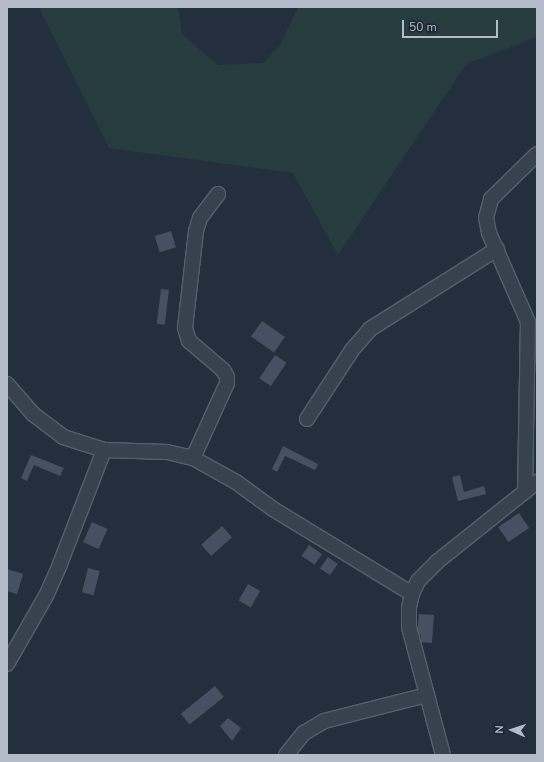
<!DOCTYPE html>
<html>
<head>
<meta charset="utf-8">
<style>
	body { margin:0 }
	#map { position:relative; width:544px; height:762px; overflow:hidden; background:#242f3e; font-family:"Nunito Sans",sans-serif }
	div>[style] { position:absolute }
	.green>* { inset:0; background:#263c3f }
	.building>* { inset:0; background:#455162; transform-origin:0 0 }
	.roads { filter:drop-shadow(1px 0 #565f6c) drop-shadow(-1px 0 #565f6c) drop-shadow(0 1px #565f6c) drop-shadow(0 -1px #565f6c) }
	.minor>* { height:14px; margin:-7px; padding:0 7px; transform-origin:7px; border-radius:7px; background:#38414e }
	span { translate:-50% -50%; white-space:nowrap; text-align:center; line-height:1.15; -webkit-text-stroke:3px #1d2633; paint-order:stroke }
	.frame { position:absolute; inset:0; border:8px solid #b4bcc9; pointer-events:none }
	.north { position:absolute; left:492px; top:710px; width:40px; height:40px; -webkit-text-stroke:3px #1d2633; paint-order:stroke; rotate:273deg; font-size:11px; font-weight:700; line-height:16px; text-align:center; color:#b4bcc9 }
	.north::after { content:''; display:block; margin:auto; width:14px; height:18px; background:#b4bcc9; clip-path:polygon(50% 0,100% 100%,50% 72%,0 100%) }
	.scale { position:absolute; left:402px; top:20px; width:96px; height:18px; box-sizing:border-box; border:2px solid #b4bcc9; border-top:0; padding-left:5px; font-size:12px; line-height:14px; white-space:nowrap; color:#b4bcc9; -webkit-text-stroke:3px #1d2633; paint-order:stroke }
</style>
</head>
<body>
<div id="map">
	<div class="green">
		<i style="clip-path:polygon(39px 7px,178px 7px,182px 34px,218px 65px,263px 63px,280px 45px,298px 7px,537px 7px,537px 37px,466px 64px,338px 255px,293px 173px,109px 148px)"></i>
	</div>
	<div class="building">
		<i style="left:171px;top:231px;width:17px;height:17px;rotate:73deg"></i>
		<i style="left:161px;top:289px;width:8px;height:35px;rotate:7deg"></i>
		<i style="left:262px;top:321px;width:28px;height:19px;rotate:35deg"></i>
		<i style="left:275px;top:355px;width:14px;height:28px;rotate:34deg"></i>
		<i style="clip-path:polygon(283px 446px,318px 464px,315px 470px,285px 456px,277px 472px,272px 469px)"></i>
		<i style="clip-path:polygon(31px 455px,64px 468px,60px 476px,34px 465px,27px 481px,21px 478px)"></i>
		<i style="clip-path:polygon(460px 475px,464px 492px,484px 486px,486px 494px,458px 501px,452px 477px)"></i>
		<i style="left:519px;top:513px;width:18px;height:25px;rotate:56deg"></i>
		<i style="left:92px;top:522px;width:17px;height:22px;rotate:24deg"></i>
		<i style="left:222px;top:526px;width:15px;height:28px;rotate:48deg"></i>
		<i style="left:309px;top:545px;width:16px;height:13px;rotate:35deg"></i>
		<i style="left:328px;top:557px;width:12px;height:14px;rotate:35deg"></i>
		<i style="left:88px;top:568px;width:12px;height:25px;rotate:14deg"></i>
		<i style="clip-path:polygon(7px 569px,23px 574px,17px 594px,7px 591px)"></i>
		<i style="left:248px;top:584px;width:14px;height:19px;rotate:30deg"></i>
		<i style="clip-path:polygon(419px 614px,434px 615px,432px 643px,420px 642px,421px 635px,417px 633px)"></i>
		<i style="left:215px;top:686px;width:14px;height:44px;rotate:51deg"></i>
		<i style="clip-path:polygon(228px 718px,241px 728px,232px 741px,220px 726px)"></i>
	</div>
	<div class="roads">
		<div class="minor">
			<i style="left:7px;top:384px;width:40px;rotate:49deg"></i>
			<i style="left:33px;top:414px;width:38px;rotate:37deg"></i>
			<i style="left:63px;top:437px;width:43px;rotate:17.6deg"></i>
			<i style="left:104px;top:450px;width:63px;rotate:1.8deg"></i>
			<i style="left:167px;top:452px;width:27px;rotate:13deg"></i>
			<i style="left:193px;top:458px;width:49px;rotate:29.2deg"></i>
			<i style="left:236px;top:482px;width:46px;rotate:36.1deg"></i>
			<i style="left:273px;top:509px;width:163px;rotate:31.4deg"></i>
			<i style="left:307px;top:419px;width:82px;rotate:-56.9deg"></i>
			<i style="left:352px;top:350px;width:28px;rotate:-49deg"></i>
			<i style="left:370px;top:329px;width:150px;rotate:-32.2deg"></i>
			<i style="left:193px;top:458px;width:82px;rotate:-65.6deg"></i>
			<i style="left:227px;top:383px;width:6px;rotate:-90deg"></i>
			<i style="left:227px;top:377px;width:8px;rotate:-120deg"></i>
			<i style="left:223px;top:370px;width:45px;rotate:-139.5deg"></i>
			<i style="left:189px;top:341px;width:14px;rotate:-107deg"></i>
			<i style="left:185px;top:328px;width:98px;rotate:-83.5deg"></i>
			<i style="left:196px;top:231px;width:14px;rotate:-73deg"></i>
			<i style="left:200px;top:218px;width:30px;rotate:-53deg"></i>
			<i style="left:525px;top:491px;width:169px;rotate:-89deg"></i>
			<i style="left:528px;top:322px;width:97px;rotate:-113.7deg"></i>
			<i style="left:489px;top:233px;width:15px;rotate:-101deg"></i>
			<i style="left:486px;top:218px;width:20px;rotate:-75deg"></i>
			<i style="left:491px;top:199px;width:64px;rotate:-44.4deg"></i>
			<i style="left:7px;top:664px;width:78px;rotate:-60.2deg"></i>
			<i style="left:46px;top:596px;width:35px;rotate:-66deg"></i>
			<i style="left:60px;top:564px;width:122px;rotate:-68.9deg"></i>
			<i style="left:286px;top:755px;width:28px;rotate:-51deg"></i>
			<i style="left:304px;top:733px;width:23px;rotate:-31deg"></i>
			<i style="left:324px;top:721px;width:106px;rotate:-14.2deg"></i>
			<i style="left:443px;top:755px;width:132px;rotate:-104.9deg"></i>
			<i style="left:409px;top:627px;width:20px;rotate:-90deg"></i>
			<i style="left:409px;top:607px;width:13px;rotate:-77deg"></i>
			<i style="left:412px;top:594px;width:14px;rotate:-65deg"></i>
			<i style="left:418px;top:581px;width:28px;rotate:-45deg"></i>
			<i style="left:438px;top:561px;width:127px;rotate:-38.6deg"></i>
		</div>
	</div>
	<div class="frame"></div>
	<div class="north">N</div>
	<div class="scale">50 m</div>
</div>
</body>
</html>
